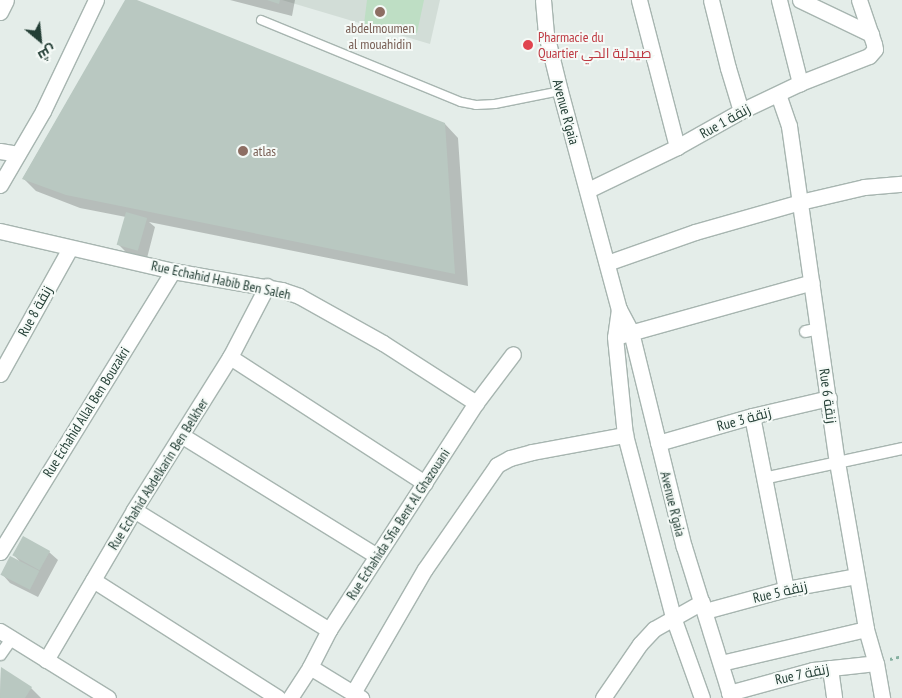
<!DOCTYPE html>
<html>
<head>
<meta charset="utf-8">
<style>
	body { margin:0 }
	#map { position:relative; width:902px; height:698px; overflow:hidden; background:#e4ede9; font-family:"PT Sans Narrow",Cairo,sans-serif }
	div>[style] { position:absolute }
	.built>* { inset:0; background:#d2ddd7 }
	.green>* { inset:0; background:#bedec4 }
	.shadow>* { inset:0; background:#0003 }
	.building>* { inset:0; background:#b9c8c1; transform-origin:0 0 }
	.path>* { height:3px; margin-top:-1.5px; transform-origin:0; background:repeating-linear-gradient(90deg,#85b0a0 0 2.5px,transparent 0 6.5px) }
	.roads { filter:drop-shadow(1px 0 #a7b5b0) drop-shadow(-1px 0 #a7b5b0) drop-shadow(0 1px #a7b5b0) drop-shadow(0 -1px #a7b5b0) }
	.service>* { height:8px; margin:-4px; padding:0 4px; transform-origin:4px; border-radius:4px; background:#fff }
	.pedestrian>* { height:11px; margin:-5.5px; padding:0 5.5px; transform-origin:5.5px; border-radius:5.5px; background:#fff }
	.minor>* { height:15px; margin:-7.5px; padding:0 7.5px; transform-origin:7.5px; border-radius:7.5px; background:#fff }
	.tertiary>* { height:15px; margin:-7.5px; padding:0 7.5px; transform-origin:7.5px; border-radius:7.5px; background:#fff }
	.dots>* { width:14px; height:14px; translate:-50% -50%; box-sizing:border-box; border:2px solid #f5faf7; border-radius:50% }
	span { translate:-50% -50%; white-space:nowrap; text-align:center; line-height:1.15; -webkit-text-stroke:4px #f5faf7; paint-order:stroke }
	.education-label { font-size:14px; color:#785e54 }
	.left { translate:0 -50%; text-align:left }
	.health-label { font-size:14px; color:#be3a42 }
	.street-label { font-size:14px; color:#243f36 }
	.north { position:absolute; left:15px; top:15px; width:50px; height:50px; -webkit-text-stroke:4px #f5faf7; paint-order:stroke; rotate:152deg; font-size:14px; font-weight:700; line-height:20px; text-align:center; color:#243f36 }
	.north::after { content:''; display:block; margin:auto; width:18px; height:22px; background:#243f36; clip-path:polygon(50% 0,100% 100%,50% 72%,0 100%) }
</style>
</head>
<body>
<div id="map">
	<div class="built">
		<i style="clip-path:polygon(282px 0,440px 0,430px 44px)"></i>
	</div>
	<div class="green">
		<i style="clip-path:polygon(367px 0,424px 0,417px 33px,364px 24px)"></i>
	</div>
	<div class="shadow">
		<i style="clip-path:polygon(126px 0,134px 0,445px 124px,458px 138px,468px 286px,149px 222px,155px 227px,147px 258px,128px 254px,119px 245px,126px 217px,80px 208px,36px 191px,23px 178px)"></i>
		<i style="clip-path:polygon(230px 0,295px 0,292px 16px)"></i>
		<i style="clip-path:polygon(49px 552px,58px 560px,38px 597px,10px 583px,2px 574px,21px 563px,14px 555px)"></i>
		<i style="clip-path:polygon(1px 669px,31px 688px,41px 698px,0 698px)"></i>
	</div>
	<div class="building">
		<i style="clip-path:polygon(125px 0,137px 0,445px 123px,455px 274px,66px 195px,22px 179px)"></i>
		<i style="clip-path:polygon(267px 0,280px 0,279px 4px)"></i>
		<i style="left:126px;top:212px;width:22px;height:34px;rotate:16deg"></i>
		<i style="left:23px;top:536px;width:31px;height:22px;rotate:29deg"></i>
		<i style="left:10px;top:556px;width:33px;height:21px;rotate:27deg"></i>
		<i style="clip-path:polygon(1px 667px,32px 687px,25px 698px,0 698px)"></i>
	</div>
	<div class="path">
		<i style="left:890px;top:659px;width:12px;rotate:-14deg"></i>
	</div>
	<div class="roads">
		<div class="service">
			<i style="left:261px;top:20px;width:216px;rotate:22.3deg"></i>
			<i style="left:461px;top:102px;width:15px;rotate:11deg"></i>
			<i style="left:476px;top:105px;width:19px;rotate:-3deg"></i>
			<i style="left:495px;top:104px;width:66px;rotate:-11.3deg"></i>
		</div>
		<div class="pedestrian">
			<i style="left:805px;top:331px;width:14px;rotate:-12deg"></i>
			<i style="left:763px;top:478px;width:142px;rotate:-12.2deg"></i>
			<i style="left:0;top:654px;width:21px;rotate:-55deg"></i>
		</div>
		<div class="minor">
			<i style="left:639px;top:0;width:152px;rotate:75.5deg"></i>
			<i style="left:711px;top:0;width:70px;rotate:76deg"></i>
			<i style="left:728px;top:68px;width:45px;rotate:73.2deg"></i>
			<i style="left:779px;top:0;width:86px;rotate:75.8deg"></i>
			<i style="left:800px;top:0;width:79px;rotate:25.6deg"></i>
			<i style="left:0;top:12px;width:13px;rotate:-63deg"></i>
			<i style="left:778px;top:94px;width:34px;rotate:71deg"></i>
			<i style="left:789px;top:126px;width:339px;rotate:81.9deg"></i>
			<i style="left:837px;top:462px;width:169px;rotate:80.1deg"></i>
			<i style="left:866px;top:629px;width:35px;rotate:74deg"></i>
			<i style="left:876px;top:663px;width:36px;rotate:80deg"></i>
			<i style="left:0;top:151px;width:18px;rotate:9deg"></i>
			<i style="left:0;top:185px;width:86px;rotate:-59.8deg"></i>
			<i style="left:43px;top:111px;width:123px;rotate:-64.5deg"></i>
			<i style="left:588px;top:190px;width:99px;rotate:-25.8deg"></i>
			<i style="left:677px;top:147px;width:73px;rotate:-29.4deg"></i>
			<i style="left:741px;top:111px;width:65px;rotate:-25.4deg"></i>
			<i style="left:800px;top:83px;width:74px;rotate:-21.4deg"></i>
			<i style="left:869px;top:56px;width:9px;rotate:-49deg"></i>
			<i style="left:875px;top:49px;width:5px;rotate:-101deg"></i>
			<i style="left:874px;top:44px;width:46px;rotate:-108.8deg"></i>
			<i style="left:0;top:231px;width:178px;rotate:13deg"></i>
			<i style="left:173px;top:271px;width:111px;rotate:9.9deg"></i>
			<i style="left:282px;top:290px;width:18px;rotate:19deg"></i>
			<i style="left:299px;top:296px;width:96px;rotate:29.2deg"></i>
			<i style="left:383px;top:343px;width:111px;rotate:32.8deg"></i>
			<i style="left:607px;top:263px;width:93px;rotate:-19.4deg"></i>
			<i style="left:695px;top:232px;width:109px;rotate:-15.9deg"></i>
			<i style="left:800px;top:202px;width:66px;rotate:-13.2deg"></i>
			<i style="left:864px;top:187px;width:38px;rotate:-5deg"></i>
			<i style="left:619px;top:336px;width:200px;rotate:-15.6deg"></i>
			<i style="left:230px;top:357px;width:232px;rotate:32.9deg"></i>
			<i style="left:0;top:374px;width:144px;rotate:-60.9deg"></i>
			<i style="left:752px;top:416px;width:176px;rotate:78.9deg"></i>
			<i style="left:181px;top:435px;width:230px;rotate:31.7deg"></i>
			<i style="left:658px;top:443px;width:98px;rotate:-16deg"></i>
			<i style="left:752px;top:416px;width:79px;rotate:-13.2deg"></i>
			<i style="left:134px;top:510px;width:229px;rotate:31.6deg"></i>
			<i style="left:0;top:552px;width:330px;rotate:-58.4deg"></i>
			<i style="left:93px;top:580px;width:219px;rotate:32.5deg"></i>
			<i style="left:705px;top:611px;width:84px;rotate:-15.2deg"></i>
			<i style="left:786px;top:589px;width:71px;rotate:-10.5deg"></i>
			<i style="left:0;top:631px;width:127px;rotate:31.8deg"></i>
			<i style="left:46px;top:660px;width:174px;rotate:-59.6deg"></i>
			<i style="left:134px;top:510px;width:181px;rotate:-57.9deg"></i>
			<i style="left:230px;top:357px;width:80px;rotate:-62.5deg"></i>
			<i style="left:721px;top:663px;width:149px;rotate:-13.2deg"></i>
			<i style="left:310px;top:667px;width:60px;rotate:31.3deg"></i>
			<i style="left:830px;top:668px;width:30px;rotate:82deg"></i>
			<i style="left:353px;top:693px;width:143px;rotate:-59.9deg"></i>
			<i style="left:425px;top:569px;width:126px;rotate:-55.3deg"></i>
			<i style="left:497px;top:465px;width:15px;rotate:-28deg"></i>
			<i style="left:510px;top:458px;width:23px;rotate:-15deg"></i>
			<i style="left:532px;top:452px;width:95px;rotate:-10.4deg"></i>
			<i style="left:729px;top:693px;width:87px;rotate:-15.3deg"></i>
			<i style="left:813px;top:670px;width:63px;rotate:-6.3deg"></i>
			<i style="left:290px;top:698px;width:37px;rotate:-57deg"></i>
			<i style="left:310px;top:667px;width:42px;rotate:-62.8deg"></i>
			<i style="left:329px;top:630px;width:270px;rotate:-57.1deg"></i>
			<i style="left:476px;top:403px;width:61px;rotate:-52.9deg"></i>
			<i style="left:603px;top:698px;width:65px;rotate:-55.6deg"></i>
			<i style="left:640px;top:644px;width:21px;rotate:-47deg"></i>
			<i style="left:654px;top:629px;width:55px;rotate:-29.4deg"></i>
		</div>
		<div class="tertiary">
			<i style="left:543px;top:0;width:34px;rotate:85deg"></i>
			<i style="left:546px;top:34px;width:59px;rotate:76.2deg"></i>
			<i style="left:560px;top:91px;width:226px;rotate:74.9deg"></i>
			<i style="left:619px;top:309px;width:26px;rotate:62deg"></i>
			<i style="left:631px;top:332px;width:221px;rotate:76.2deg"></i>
			<i style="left:684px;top:547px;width:158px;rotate:72.7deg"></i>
			<i style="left:619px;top:309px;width:28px;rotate:98deg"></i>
			<i style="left:615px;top:337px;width:99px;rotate:84.2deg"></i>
			<i style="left:625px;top:435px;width:188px;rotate:75.2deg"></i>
			<i style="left:673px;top:617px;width:86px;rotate:70.3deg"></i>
		</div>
	</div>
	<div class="dots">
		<i style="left:380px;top:12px;background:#8d6e63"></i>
		<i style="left:528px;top:45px;background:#e0444e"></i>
		<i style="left:243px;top:151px;background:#8d6e63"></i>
	</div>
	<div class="education-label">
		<span style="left:380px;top:36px">abdelmoumen<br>al mouahidin</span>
		<span class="left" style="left:253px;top:151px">atlas</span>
	</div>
	<div class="health-label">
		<span class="left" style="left:538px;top:45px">Pharmacie du<br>Quartier صيدلية الحي</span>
	</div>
	<div class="street-label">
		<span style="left:566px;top:112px;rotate:75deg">Avenue R'gaia</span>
		<span style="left:725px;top:121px;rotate:-29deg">Rue 1 زنقة</span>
		<span style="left:221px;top:280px;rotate:12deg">Rue Echahid Habib Ben Saleh</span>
		<span style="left:35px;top:311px;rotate:-61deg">Rue 8 زنقة</span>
		<span style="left:828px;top:396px;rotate:82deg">Rue 6 زنقة</span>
		<span style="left:86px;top:412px;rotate:-58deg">Rue Echahid Allal Ben Bouzakri</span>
		<span style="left:744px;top:419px;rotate:-15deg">Rue 3 زنقة</span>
		<span style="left:158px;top:474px;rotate:-58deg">Rue Echahid Abdelkarin Ben Belkher</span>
		<span style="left:673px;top:504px;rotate:76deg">Avenue R'gaia</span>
		<span style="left:398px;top:524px;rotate:-57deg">Rue Echahida Sfia Bent Al Ghazouani</span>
		<span style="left:780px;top:592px;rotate:-13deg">Rue 5 زنقة</span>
		<span style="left:802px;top:674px;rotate:-12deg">Rue 7 زنقة</span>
	</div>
	<div class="north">ش</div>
</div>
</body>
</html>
